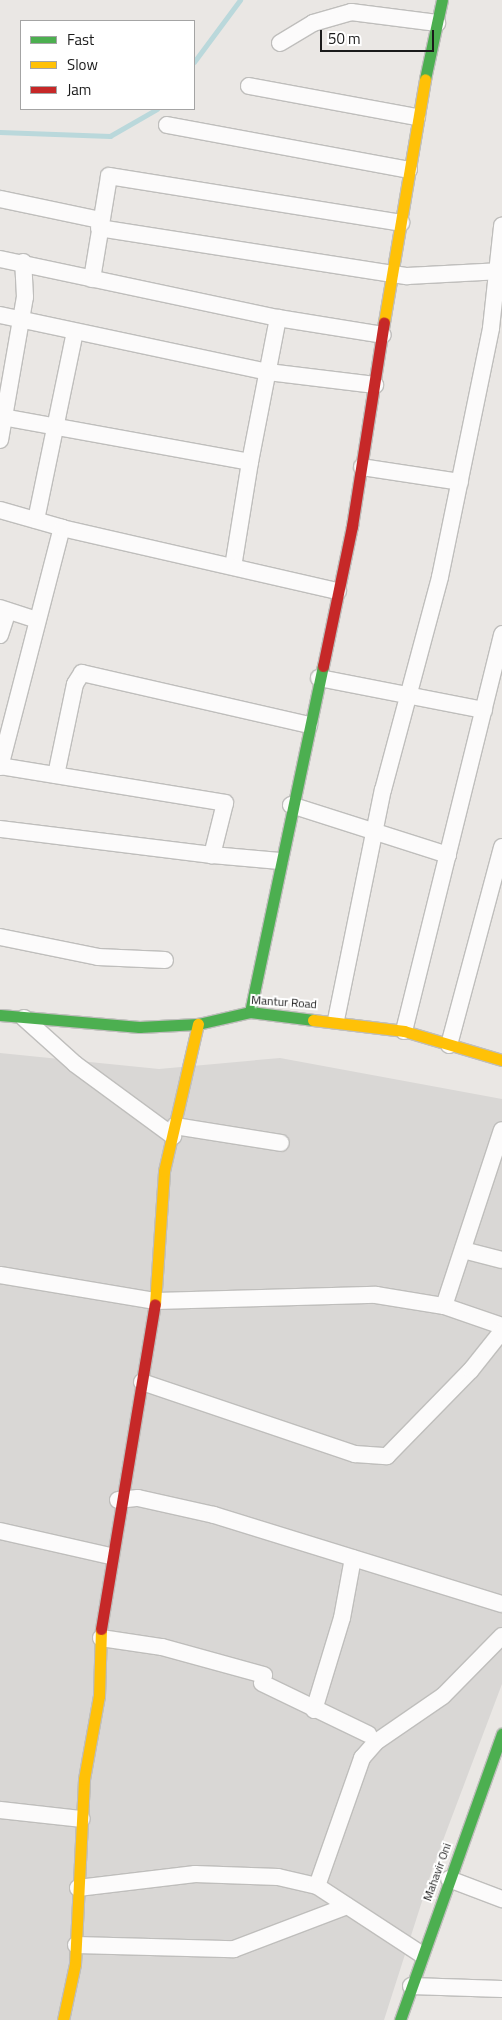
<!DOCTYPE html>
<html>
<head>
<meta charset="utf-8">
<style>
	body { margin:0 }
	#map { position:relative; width:502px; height:2020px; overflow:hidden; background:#eae7e4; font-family:"Titillium Web",sans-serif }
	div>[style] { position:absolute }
	.residential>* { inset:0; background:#d9d7d5 }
	.stream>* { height:4.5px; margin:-2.25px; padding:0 2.25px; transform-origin:2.25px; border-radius:2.25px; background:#bad8db }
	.roads { filter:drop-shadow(1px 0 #bfbebc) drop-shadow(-1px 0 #bfbebc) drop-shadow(0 1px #bfbebc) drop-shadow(0 -1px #bfbebc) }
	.street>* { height:16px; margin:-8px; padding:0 8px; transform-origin:8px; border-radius:8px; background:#fcfbfb }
	.fast>* { height:11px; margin:-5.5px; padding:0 5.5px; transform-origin:5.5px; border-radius:5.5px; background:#4caf50 }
	.slow>* { height:11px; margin:-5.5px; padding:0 5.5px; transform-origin:5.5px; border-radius:5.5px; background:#ffc107 }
	.jam>* { height:11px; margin:-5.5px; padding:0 5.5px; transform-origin:5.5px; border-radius:5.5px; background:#c62828 }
	span { translate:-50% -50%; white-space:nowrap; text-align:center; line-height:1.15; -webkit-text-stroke:4px #fff; paint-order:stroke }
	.street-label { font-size:12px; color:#1b1b1b }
	.legend { position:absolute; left:20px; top:20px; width:175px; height:90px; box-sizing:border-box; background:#fff; border:1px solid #a4a4a4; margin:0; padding:6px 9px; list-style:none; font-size:15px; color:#1b1b1b }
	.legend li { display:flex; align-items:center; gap:10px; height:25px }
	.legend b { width:25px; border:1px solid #a4a4a4 }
	.scale { position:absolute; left:320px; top:30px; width:114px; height:22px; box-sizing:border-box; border:2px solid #1b1b1b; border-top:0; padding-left:6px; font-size:15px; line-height:18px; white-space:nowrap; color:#1b1b1b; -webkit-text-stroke:4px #fff; paint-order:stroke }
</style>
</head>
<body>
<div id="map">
	<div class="residential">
		<i style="clip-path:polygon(0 1053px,159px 1069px,280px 1058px,502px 1099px,502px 1684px,433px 1867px,384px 2020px,0 2020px)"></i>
	</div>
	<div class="stream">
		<i style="left:194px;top:62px;width:77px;rotate:-53.4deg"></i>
		<i style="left:0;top:132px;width:110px;rotate:2.1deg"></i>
		<i style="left:110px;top:136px;width:54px;rotate:-29.9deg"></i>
	</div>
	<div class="roads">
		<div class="street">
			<i style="left:280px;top:43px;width:39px;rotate:-31deg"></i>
			<i style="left:313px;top:23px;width:40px;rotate:-16deg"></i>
			<i style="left:351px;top:12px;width:87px;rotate:7.3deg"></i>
			<i style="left:249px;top:86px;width:171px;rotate:10.5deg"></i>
			<i style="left:167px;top:125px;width:246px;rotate:10.5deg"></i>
			<i style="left:0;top:199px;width:102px;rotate:11.9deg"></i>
			<i style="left:99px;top:228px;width:312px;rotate:8.9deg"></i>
			<i style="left:407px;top:276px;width:95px;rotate:-3deg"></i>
			<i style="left:0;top:259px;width:284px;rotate:12deg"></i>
			<i style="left:278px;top:318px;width:106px;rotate:9.2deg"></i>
			<i style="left:92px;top:279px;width:104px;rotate:-80.6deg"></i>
			<i style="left:109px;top:176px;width:296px;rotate:9.1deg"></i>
			<i style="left:0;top:315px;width:274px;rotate:12deg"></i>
			<i style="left:268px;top:372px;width:108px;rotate:6.9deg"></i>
			<i style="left:3px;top:417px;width:251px;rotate:10.3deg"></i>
			<i style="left:250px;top:462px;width:106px;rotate:99.2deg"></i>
			<i style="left:0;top:440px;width:145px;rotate:-80.1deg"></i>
			<i style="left:25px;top:297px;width:35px;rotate:-93deg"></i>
			<i style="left:250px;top:462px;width:147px;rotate:-79deg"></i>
			<i style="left:362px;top:467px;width:99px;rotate:8.7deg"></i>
			<i style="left:0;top:510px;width:66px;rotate:15.9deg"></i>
			<i style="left:36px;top:520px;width:192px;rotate:-78.3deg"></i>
			<i style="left:0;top:608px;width:38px;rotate:18deg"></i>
			<i style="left:0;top:635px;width:25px;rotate:-72deg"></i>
			<i style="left:319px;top:678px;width:168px;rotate:11deg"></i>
			<i style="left:0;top:766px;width:228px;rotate:9.3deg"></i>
			<i style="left:225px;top:803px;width:54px;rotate:104deg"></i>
			<i style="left:212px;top:855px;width:214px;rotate:-173deg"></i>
			<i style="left:0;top:767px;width:247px;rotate:-75.5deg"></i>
			<i style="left:62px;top:528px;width:283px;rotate:12.9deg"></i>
			<i style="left:56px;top:775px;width:93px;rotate:-78.2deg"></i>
			<i style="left:75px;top:684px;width:13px;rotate:-58deg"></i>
			<i style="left:82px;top:673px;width:233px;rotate:12.9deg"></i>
			<i style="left:291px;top:805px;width:165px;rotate:17.7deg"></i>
			<i style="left:212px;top:855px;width:68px;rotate:5deg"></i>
			<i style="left:0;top:937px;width:100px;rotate:11.5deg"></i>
			<i style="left:98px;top:957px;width:67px;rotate:2.6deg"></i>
			<i style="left:24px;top:1018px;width:69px;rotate:42deg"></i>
			<i style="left:75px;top:1064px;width:122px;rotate:36.3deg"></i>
			<i style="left:336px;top:1020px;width:235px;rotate:-78.5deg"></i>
			<i style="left:383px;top:790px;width:220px;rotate:-75deg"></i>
			<i style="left:440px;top:577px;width:254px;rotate:-78.4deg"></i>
			<i style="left:491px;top:328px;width:103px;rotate:-83.8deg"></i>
			<i style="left:404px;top:1031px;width:409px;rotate:-76.1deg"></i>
			<i style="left:449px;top:1045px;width:205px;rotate:-75deg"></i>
			<i style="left:175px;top:1126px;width:107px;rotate:9.1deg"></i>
			<i style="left:463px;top:1250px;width:40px;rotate:14.4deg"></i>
			<i style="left:0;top:1275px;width:158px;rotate:9.5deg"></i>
			<i style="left:156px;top:1301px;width:220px;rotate:-1.6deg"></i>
			<i style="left:376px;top:1295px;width:69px;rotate:9.2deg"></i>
			<i style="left:444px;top:1306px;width:61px;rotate:19deg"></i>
			<i style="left:444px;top:1306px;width:185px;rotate:-71.8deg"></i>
			<i style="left:142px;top:1382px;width:225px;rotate:18.7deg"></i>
			<i style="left:355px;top:1454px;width:32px;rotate:4deg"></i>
			<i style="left:387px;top:1456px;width:120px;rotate:-45.7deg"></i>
			<i style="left:471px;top:1370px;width:50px;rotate:-51.5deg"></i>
			<i style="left:118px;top:1500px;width:20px;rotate:-6deg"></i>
			<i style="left:138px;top:1498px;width:78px;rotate:12.6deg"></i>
			<i style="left:214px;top:1515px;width:301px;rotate:17.2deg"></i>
			<i style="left:0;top:1531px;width:113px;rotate:12.8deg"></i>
			<i style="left:101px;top:1638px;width:62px;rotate:8.4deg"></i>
			<i style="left:162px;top:1647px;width:106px;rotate:15.4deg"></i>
			<i style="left:262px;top:1683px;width:118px;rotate:25.7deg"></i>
			<i style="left:314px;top:1710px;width:96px;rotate:-73.1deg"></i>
			<i style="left:342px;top:1618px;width:61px;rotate:-79.6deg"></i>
			<i style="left:0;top:1810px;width:82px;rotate:6.3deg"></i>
			<i style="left:449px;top:1879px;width:57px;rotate:20.7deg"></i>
			<i style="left:317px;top:1886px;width:136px;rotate:-70.6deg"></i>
			<i style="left:362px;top:1758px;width:21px;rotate:-49deg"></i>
			<i style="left:376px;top:1742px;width:81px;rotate:-34.5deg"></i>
			<i style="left:443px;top:1696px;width:84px;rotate:-45.5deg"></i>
			<i style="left:78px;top:1888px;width:118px;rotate:-6.8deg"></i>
			<i style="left:195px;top:1874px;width:83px;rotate:2.1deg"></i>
			<i style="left:278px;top:1877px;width:40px;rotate:13deg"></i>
			<i style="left:317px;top:1886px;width:124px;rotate:33.2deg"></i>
			<i style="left:76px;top:1945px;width:158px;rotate:1.5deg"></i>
			<i style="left:234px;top:1949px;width:121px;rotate:-20.8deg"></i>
			<i style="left:411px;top:1986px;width:91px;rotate:1.9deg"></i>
		</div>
		<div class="fast">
			<i style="left:425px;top:79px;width:81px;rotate:-77.9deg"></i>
			<i style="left:250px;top:1012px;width:354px;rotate:-78.1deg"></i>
			<i style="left:0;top:1015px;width:140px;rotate:4.9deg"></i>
			<i style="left:139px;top:1027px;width:59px;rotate:-2.9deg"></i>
			<i style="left:198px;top:1024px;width:53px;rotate:-13deg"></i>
			<i style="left:250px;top:1012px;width:64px;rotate:7.2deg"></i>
			<i style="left:400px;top:2020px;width:304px;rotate:-70.4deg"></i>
		</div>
		<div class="slow">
			<i style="left:384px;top:322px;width:246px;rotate:-80.4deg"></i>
			<i style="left:313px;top:1020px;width:92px;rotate:6.9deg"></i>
			<i style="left:404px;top:1031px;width:102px;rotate:16.5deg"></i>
			<i style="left:155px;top:1304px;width:133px;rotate:-86.1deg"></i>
			<i style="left:164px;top:1171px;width:151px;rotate:-77deg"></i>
			<i style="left:63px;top:2020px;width:57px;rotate:-77.9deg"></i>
			<i style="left:75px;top:1964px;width:185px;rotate:-87.2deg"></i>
			<i style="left:84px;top:1779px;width:84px;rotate:-79.8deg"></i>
			<i style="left:99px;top:1696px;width:67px;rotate:-88.3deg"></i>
		</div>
		<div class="jam">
			<i style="left:323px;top:666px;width:143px;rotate:-78.3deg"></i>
			<i style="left:352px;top:526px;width:206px;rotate:-81.1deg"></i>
			<i style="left:101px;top:1629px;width:329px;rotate:-80.6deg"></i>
		</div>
	</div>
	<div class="street-label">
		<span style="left:284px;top:1002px;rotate:4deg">Mantur Road</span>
		<span style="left:437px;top:1872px;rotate:-70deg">Mahavir Oni</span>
	</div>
	<ul class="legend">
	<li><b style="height:6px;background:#4caf50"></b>Fast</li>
	<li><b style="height:6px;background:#ffc107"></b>Slow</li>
	<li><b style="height:6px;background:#c62828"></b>Jam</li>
	</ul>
	<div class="scale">50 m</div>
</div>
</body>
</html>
